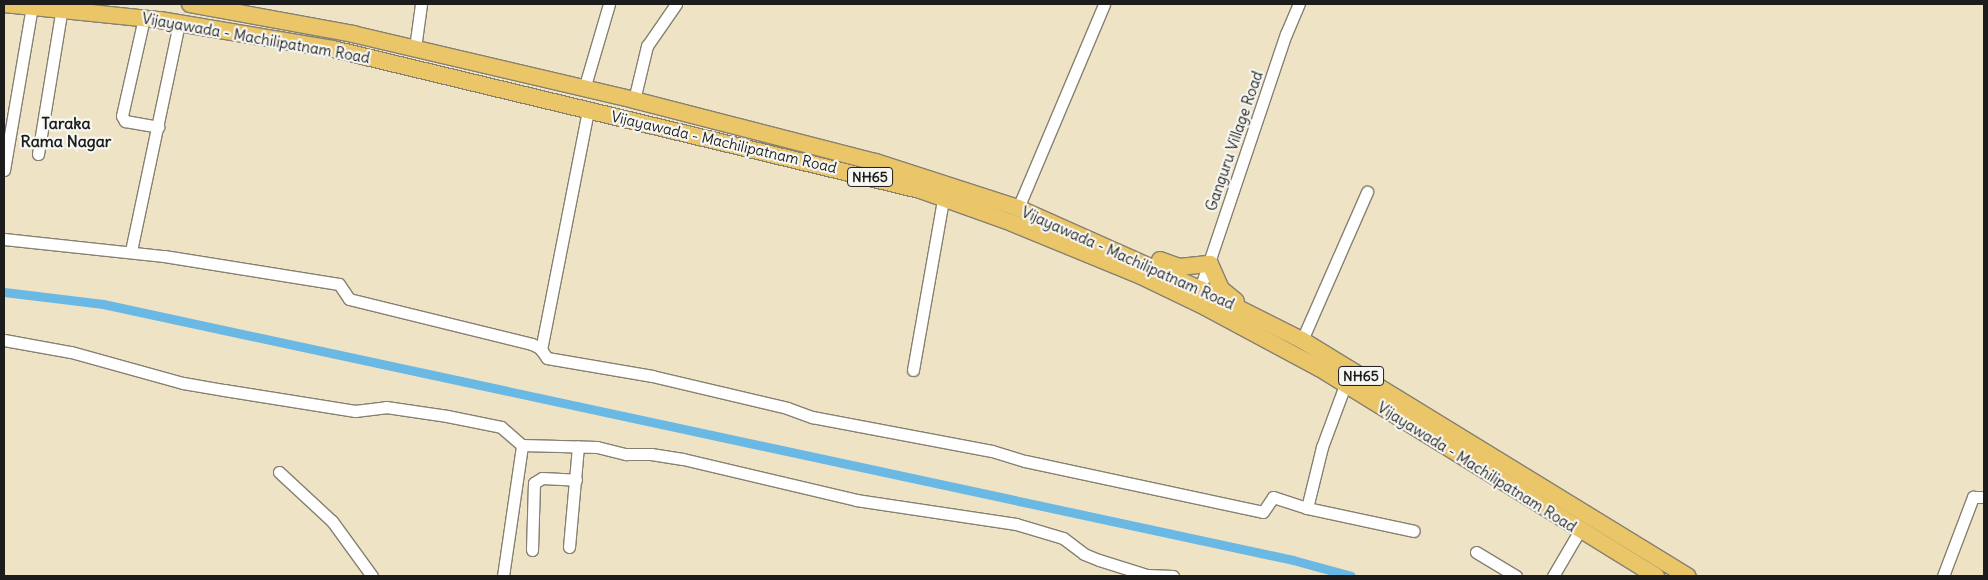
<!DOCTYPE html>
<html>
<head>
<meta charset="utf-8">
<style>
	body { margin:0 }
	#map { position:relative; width:1988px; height:580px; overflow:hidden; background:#efe3c6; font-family:Delius,sans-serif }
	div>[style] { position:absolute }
	.canal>* { height:9px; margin:-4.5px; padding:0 4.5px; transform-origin:4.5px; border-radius:4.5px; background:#6ab8e4 }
	.roads { filter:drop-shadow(1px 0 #868071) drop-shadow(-1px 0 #868071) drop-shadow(0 1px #868071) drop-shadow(0 -1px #868071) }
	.minor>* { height:11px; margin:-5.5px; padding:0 5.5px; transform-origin:5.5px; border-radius:5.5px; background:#fff }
	.highway>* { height:16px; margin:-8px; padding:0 8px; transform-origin:8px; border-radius:8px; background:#eac669 }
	span { translate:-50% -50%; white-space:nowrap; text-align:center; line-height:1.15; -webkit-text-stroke:4.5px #f6f6f2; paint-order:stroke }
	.shield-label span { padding:1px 4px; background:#f6f6f2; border:1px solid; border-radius:4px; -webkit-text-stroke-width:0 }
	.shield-label { font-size:14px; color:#1c1c1c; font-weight:700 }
	.street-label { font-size:15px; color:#1c1c1c }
	.neighbourhood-label { font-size:16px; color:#1c1c1c; font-weight:700 }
	.frame { position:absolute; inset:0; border:5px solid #1c1c1c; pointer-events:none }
</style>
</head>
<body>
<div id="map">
	<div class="canal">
		<i style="left:4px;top:292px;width:100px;rotate:6.9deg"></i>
		<i style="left:103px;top:304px;width:1217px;rotate:12.14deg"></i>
		<i style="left:1293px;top:560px;width:60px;rotate:15.4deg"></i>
	</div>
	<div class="roads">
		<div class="minor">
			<i style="left:144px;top:18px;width:100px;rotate:102.7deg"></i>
			<i style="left:122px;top:116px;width:6px;rotate:59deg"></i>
			<i style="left:125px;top:121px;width:34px;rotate:10deg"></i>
			<i style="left:415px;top:48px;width:44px;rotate:-82.2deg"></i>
			<i style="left:584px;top:89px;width:89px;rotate:-73.6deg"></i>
			<i style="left:634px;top:100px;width:56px;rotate:-76.5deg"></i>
			<i style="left:647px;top:46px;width:51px;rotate:-55.4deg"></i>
			<i style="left:38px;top:154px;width:148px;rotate:-80.7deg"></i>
			<i style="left:4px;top:170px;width:166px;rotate:-80.3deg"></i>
			<i style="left:1018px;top:208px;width:221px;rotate:-67.1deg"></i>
			<i style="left:4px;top:239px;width:161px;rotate:6.1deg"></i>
			<i style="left:164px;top:256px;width:177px;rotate:9.1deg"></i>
			<i style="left:339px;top:284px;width:18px;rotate:56deg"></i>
			<i style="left:349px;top:299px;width:188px;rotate:13.8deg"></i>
			<i style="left:532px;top:344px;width:9px;rotate:27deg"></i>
			<i style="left:540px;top:348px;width:12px;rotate:55deg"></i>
			<i style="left:547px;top:358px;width:107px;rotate:9.7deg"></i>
			<i style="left:652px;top:376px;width:139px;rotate:13.3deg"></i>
			<i style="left:787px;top:408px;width:27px;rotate:20deg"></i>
			<i style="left:812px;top:417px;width:183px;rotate:10.7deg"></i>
			<i style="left:992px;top:451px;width:34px;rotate:17deg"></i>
			<i style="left:1025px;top:461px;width:243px;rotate:12.1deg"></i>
			<i style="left:1263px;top:512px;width:18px;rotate:-56deg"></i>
			<i style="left:1273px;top:497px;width:36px;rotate:18deg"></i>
			<i style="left:1307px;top:508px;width:63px;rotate:-76.2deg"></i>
			<i style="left:1322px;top:447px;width:66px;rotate:-69.6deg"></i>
			<i style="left:131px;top:251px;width:233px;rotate:-78.1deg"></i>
			<i style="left:1200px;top:289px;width:269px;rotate:-71.4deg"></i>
			<i style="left:1286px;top:34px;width:33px;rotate:-67deg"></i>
			<i style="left:4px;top:340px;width:68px;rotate:10.2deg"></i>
			<i style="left:71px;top:352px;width:116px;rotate:15.5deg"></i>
			<i style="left:183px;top:383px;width:42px;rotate:9.7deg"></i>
			<i style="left:224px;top:390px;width:133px;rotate:9.1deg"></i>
			<i style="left:355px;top:411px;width:31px;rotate:-7deg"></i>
			<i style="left:386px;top:407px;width:62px;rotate:8.4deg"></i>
			<i style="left:447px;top:416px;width:55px;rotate:11.5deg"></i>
			<i style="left:501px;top:427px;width:28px;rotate:41deg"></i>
			<i style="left:522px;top:445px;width:75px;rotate:1.5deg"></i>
			<i style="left:597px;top:447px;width:30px;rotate:14deg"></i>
			<i style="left:626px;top:454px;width:25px"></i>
			<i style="left:651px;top:454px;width:32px;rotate:9deg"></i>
			<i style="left:683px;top:459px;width:178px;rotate:13.3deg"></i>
			<i style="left:856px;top:500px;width:162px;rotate:8.5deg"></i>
			<i style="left:1016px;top:524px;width:49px;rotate:16.6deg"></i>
			<i style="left:1063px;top:538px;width:26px;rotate:37deg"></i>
			<i style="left:1084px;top:554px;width:16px;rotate:22deg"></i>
			<i style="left:1099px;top:560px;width:50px;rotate:17.4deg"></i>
			<i style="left:1147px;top:575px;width:26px;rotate:2deg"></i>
			<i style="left:1302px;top:340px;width:162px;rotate:-66.3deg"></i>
			<i style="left:541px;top:350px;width:245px;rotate:-78.9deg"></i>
			<i style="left:913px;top:370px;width:174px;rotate:-80deg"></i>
			<i style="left:279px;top:472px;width:72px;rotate:42.8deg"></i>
			<i style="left:332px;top:521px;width:68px;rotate:54deg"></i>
			<i style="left:1307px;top:508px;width:109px;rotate:12.1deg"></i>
			<i style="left:569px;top:547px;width:101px;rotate:-84.9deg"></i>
			<i style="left:532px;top:550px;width:67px;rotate:-88.3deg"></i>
			<i style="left:534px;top:483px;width:9px;rotate:-32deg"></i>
			<i style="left:542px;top:478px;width:34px;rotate:3deg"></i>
			<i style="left:1476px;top:552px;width:47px;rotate:31deg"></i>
			<i style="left:503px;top:576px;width:132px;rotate:-81.7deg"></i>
			<i style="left:1553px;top:576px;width:53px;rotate:-59.6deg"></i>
			<i style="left:1943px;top:576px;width:85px;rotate:-69.2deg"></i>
			<i style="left:1973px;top:497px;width:11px"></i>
		</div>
		<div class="highway">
			<i style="left:4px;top:4px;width:157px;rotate:5.9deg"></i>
			<i style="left:160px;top:20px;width:175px;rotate:9.5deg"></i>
			<i style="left:333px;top:49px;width:604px;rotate:13.51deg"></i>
			<i style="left:920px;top:190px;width:98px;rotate:19.7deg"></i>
			<i style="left:1012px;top:223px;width:139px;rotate:22.3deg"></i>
			<i style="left:1141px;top:276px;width:71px;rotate:25.8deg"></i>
			<i style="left:1205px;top:307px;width:129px;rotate:28.2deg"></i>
			<i style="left:1319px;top:368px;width:396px;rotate:31.7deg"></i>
			<i style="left:190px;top:4px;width:166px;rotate:10.4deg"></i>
			<i style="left:353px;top:34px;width:289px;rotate:13.2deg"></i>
			<i style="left:634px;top:100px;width:250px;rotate:14.4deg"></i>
			<i style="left:876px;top:162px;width:149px;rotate:17.9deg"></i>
			<i style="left:1018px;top:208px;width:199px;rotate:24deg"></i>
			<i style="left:1200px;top:289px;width:114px;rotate:26.6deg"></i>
			<i style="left:1302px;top:340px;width:452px;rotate:31.5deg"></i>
			<i style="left:1160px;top:260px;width:20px;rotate:20deg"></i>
			<i style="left:1179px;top:267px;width:31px;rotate:-6deg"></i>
			<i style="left:1210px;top:264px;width:27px;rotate:66deg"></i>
			<i style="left:1221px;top:289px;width:19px;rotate:39deg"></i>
		</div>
	</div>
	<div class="shield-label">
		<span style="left:870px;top:177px">NH65</span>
		<span style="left:1361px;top:376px">NH65</span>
	</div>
	<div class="street-label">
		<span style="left:256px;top:38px;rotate:10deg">Vijayawada - Machilipatnam Road</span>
		<span style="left:1234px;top:141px;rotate:-71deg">Ganguru Village Road</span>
		<span style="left:724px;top:142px;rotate:13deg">Vijayawada - Machilipatnam Road</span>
		<span style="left:1128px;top:258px;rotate:24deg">Vijayawada - Machilipatnam Road</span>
		<span style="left:1477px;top:467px;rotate:32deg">Vijayawada - Machilipatnam Road</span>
	</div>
	<div class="neighbourhood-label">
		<span style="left:66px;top:132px">Taraka<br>Rama Nagar</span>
	</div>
	<div class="frame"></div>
</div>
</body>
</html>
